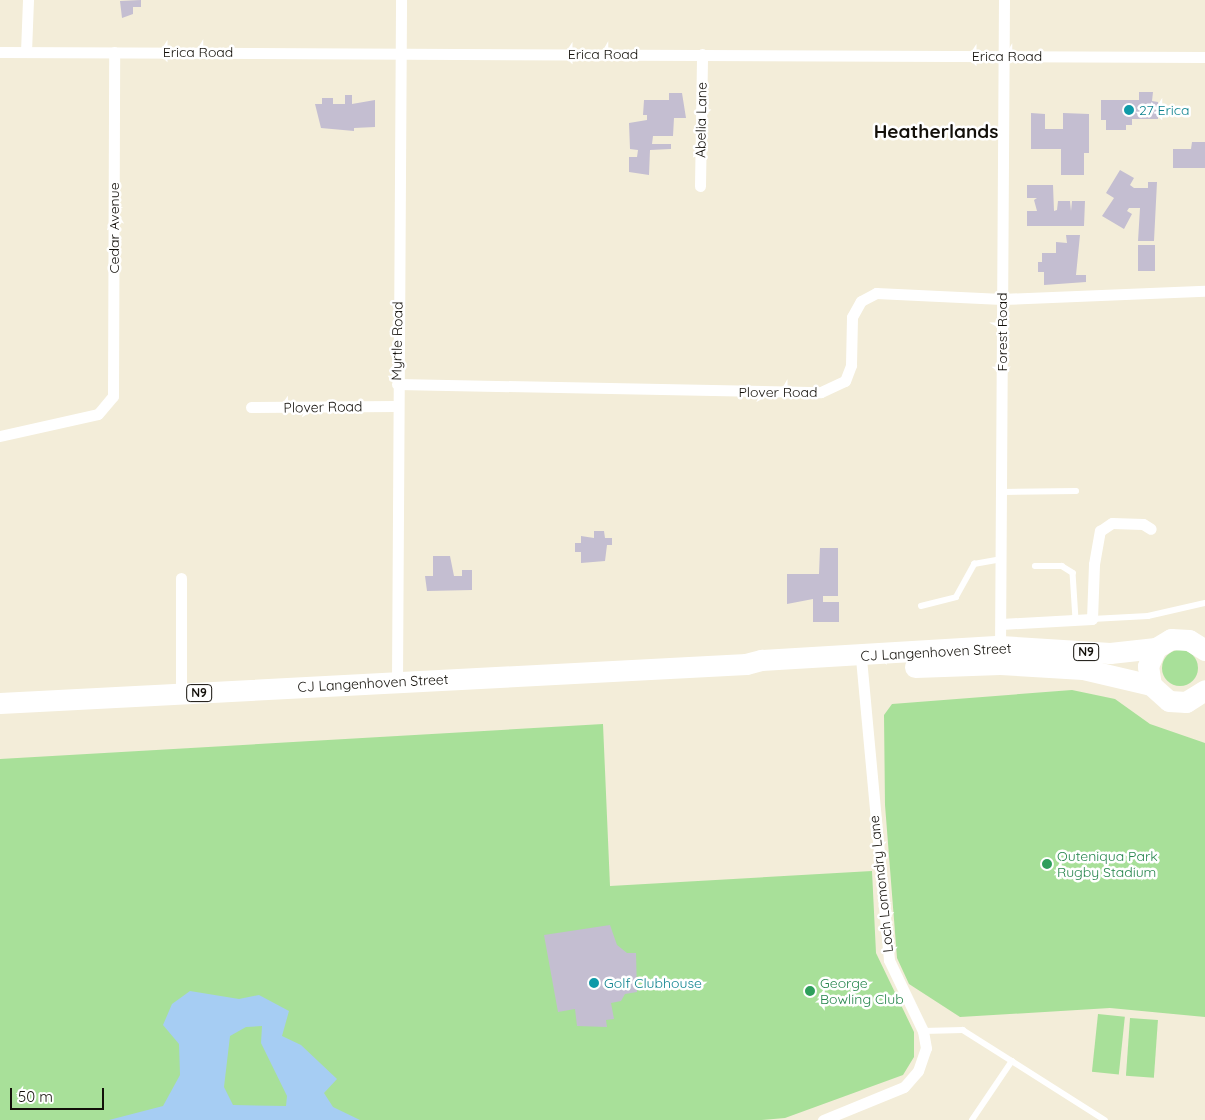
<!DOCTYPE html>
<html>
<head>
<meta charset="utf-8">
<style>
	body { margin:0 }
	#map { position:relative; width:1205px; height:1120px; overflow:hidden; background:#f3edd9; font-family:Quicksand,sans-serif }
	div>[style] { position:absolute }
	.green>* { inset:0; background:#a8e099; transform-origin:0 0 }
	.round { border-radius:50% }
	.water>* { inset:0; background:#a6cdf3 }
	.building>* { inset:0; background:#c4bed1; transform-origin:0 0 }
	.lane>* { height:5.5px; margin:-2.75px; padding:0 2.75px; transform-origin:2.75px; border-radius:2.75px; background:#fff }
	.street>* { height:11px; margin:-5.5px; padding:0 5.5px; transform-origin:5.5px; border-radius:5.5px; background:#fff }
	.highway>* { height:21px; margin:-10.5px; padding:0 10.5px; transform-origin:10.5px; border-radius:10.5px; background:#fff }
	.dots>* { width:14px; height:14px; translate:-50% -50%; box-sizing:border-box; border:2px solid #fff; border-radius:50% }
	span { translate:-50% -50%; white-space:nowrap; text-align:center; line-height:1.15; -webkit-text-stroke:5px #fff; paint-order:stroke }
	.shield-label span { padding:1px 4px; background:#fff; border:1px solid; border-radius:4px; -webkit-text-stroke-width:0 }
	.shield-label { font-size:12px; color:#13100a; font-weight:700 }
	.street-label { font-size:14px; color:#13100a }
	.culture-label { font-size:14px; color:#0d838f }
	.left { translate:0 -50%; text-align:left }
	.leisure-label { font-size:14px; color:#27864d }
	.district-label { font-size:19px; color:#13100a; font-weight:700 }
	.scale { position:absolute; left:10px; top:1088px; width:94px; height:22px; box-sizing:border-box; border:2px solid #13100a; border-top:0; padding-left:6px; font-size:15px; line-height:18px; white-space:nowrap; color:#13100a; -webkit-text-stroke:4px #fff; paint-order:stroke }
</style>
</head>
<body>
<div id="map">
	<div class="green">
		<i class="round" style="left:1162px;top:650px;width:36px;height:36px"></i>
		<i style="clip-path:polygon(1072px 690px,1115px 699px,1150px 724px,1205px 743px,1205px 1017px,1110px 1008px,960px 1017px,909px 984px,897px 958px,885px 805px,884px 715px,892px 704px)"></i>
		<i style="clip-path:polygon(603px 724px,610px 886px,872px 871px,876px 953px,914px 1032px,914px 1057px,903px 1075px,785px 1118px,762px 1120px,0 1120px,0 759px)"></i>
		<i style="left:1098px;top:1014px;width:27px;height:58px;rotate:6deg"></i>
		<i style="left:1130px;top:1018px;width:28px;height:58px;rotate:4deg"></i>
	</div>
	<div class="water">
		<i style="clip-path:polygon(evenodd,190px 991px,239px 999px,259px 995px,289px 1011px,282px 1036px,301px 1045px,337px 1079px,324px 1093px,333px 1107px,360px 1120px,109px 1120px,163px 1106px,180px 1075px,179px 1044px,163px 1025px,172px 1004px,190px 991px,262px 1026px,261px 1043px,287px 1096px,286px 1106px,233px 1105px,224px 1087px,230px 1036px,246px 1027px,262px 1026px)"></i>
	</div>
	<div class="building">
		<i style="clip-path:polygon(141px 0,141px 7px,133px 7px,133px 14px,122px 18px,120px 1px)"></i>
		<i style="clip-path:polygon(1139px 92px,1153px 92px,1152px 101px,1158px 102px,1158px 119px,1132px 119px,1132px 125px,1126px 125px,1126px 130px,1106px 130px,1106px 120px,1101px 120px,1101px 100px,1139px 100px)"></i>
		<i style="clip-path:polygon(669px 93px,682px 93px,686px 118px,674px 118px,673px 136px,653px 136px,652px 144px,671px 144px,671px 149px,650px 150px,649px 175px,629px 172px,629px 157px,637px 157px,638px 150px,630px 149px,629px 123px,647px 120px,647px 115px,643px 115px,644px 100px,669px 100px)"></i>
		<i style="clip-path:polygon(345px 95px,352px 95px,352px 104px,375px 100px,375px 127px,354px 128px,354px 131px,321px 128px,315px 104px,322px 104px,322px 98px,333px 98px,333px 104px,345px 104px)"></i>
		<i style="clip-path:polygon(1031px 113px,1045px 114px,1045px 129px,1063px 129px,1063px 113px,1089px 114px,1089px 153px,1084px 153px,1084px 175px,1061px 175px,1061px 149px,1031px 149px)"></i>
		<i style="clip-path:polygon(1192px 142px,1205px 142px,1205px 168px,1173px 168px,1173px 149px,1191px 149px)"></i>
		<i style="clip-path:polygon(1120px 170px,1134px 178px,1130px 185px,1134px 188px,1148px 188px,1148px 182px,1157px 182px,1154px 241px,1138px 241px,1140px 208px,1129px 208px,1127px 211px,1132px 214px,1124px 229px,1102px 216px,1114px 198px,1106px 193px)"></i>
		<i style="clip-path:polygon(1027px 185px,1053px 185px,1054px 211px,1057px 210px,1058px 201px,1070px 201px,1071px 211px,1072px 201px,1085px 201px,1084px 226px,1027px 226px,1027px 211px,1037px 211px,1034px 200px,1037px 198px,1027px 198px)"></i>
		<i style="clip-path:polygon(1066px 235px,1080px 235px,1076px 275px,1086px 275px,1086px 282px,1044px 285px,1044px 272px,1038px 272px,1038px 262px,1042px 262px,1042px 253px,1056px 253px,1056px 242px,1067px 243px)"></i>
		<i style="left:1138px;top:245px;width:17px;height:26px"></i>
		<i style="clip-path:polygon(594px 531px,604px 531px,605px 538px,612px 538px,612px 545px,607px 545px,605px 561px,581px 563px,581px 552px,575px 552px,575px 543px,581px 543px,581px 536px,594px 538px)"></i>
		<i style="clip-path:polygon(820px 548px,838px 548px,838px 596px,823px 596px,823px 602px,839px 602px,839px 622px,813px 622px,813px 599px,787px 604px,787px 574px,819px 574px)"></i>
		<i style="clip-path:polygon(433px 556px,450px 556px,454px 576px,462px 576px,462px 570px,472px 570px,472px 590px,427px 591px,425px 576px,433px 576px)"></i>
		<i style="clip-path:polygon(610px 925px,617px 945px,627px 953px,636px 953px,637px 992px,625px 994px,621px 1001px,611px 1003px,614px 1019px,606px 1020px,607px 1027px,577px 1026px,575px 1009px,558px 1012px,544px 935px)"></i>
	</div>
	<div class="lane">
		<i style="left:1002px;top:492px;width:74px;rotate:-0.8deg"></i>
		<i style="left:1035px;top:566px;width:27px"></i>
		<i style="left:1062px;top:566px;width:13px;rotate:32deg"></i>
		<i style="left:1073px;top:573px;width:47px;rotate:86.3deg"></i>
		<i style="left:921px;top:606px;width:36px;rotate:-14deg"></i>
		<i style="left:956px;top:597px;width:38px;rotate:-61deg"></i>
		<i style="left:974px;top:564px;width:28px;rotate:-10deg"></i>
		<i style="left:1092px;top:619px;width:56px;rotate:-3.1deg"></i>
		<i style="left:1148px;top:616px;width:58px;rotate:-12.8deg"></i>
		<i style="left:923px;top:1031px;width:40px;rotate:-1.4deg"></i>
		<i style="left:963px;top:1030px;width:58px;rotate:32.3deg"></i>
		<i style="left:972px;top:1120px;width:71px;rotate:-55.9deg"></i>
		<i style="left:1012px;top:1061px;width:110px;rotate:32.4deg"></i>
	</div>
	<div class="street">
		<i style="left:0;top:52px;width:1205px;rotate:0.24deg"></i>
		<i style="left:26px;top:52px;width:52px;rotate:-87.8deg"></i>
		<i style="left:700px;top:186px;width:132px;rotate:-89.1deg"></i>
		<i style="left:397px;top:384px;width:424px;rotate:1.1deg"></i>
		<i style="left:821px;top:392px;width:26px;rotate:-25deg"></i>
		<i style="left:845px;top:381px;width:17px;rotate:-69deg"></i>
		<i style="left:851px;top:365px;width:48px;rotate:-88.8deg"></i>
		<i style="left:852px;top:317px;width:18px;rotate:-61deg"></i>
		<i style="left:861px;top:301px;width:17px;rotate:-28deg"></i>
		<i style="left:876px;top:293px;width:126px;rotate:2.7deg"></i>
		<i style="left:1002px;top:299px;width:203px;rotate:-2.3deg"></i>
		<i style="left:251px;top:407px;width:145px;rotate:-0.4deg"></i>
		<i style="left:0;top:436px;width:100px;rotate:-12.7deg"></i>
		<i style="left:98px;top:414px;width:23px;rotate:-50deg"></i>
		<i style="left:113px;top:396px;width:344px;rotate:-89.8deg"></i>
		<i style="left:181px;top:578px;width:116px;rotate:90deg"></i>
		<i style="left:1001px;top:624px;width:91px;rotate:-3.1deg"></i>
		<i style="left:1092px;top:619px;width:55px;rotate:-87.9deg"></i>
		<i style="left:1094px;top:564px;width:34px;rotate:-80deg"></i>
		<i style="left:1100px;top:531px;width:14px;rotate:-34deg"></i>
		<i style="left:1112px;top:523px;width:31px;rotate:2deg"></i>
		<i style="left:1143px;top:524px;width:9px;rotate:32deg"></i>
		<i style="left:1000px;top:651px;width:651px;rotate:-89.65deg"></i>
		<i style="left:397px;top:682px;width:682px;rotate:-89.66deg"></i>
		<i style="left:823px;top:1120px;width:87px;rotate:-22.2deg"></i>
		<i style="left:904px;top:1087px;width:21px;rotate:-49deg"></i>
		<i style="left:918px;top:1071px;width:24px;rotate:-71deg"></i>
		<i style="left:926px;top:1048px;width:17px;rotate:-100deg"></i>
		<i style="left:923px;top:1031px;width:79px;rotate:-115.6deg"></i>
		<i style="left:889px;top:960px;width:305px;rotate:-95.3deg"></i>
	</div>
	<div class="highway">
		<i style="left:1205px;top:650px;width:19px;rotate:-148deg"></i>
		<i style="left:1189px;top:640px;width:18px;rotate:-177deg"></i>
		<i style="left:1171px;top:639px;width:17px;rotate:149deg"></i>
		<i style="left:1156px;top:648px;width:20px;rotate:114deg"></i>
		<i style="left:1148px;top:666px;width:19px;rotate:81deg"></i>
		<i style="left:1151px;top:685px;width:24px;rotate:42deg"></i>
		<i style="left:1169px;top:701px;width:17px;rotate:3deg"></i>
		<i style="left:1186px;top:702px;width:22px;rotate:-32deg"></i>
		<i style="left:915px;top:667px;width:85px;rotate:-2deg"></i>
		<i style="left:1000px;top:664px;width:83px;rotate:3.4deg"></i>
		<i style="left:1083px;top:669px;width:70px;rotate:13.2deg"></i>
		<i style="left:0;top:703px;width:747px;rotate:-2.99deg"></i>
		<i style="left:746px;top:664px;width:16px;rotate:-15deg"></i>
		<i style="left:761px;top:660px;width:239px;rotate:-3.4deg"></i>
		<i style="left:1000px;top:646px;width:110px;rotate:3.6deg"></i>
		<i style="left:1110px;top:653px;width:46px;rotate:-6.2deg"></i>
	</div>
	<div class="dots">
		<i style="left:1129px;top:110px;background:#0f9aa8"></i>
		<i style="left:1047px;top:864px;background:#2e9e5b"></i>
		<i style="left:594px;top:983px;background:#0f9aa8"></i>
		<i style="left:810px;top:991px;background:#2e9e5b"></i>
	</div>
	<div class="shield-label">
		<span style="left:1086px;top:652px">N9</span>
		<span style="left:199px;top:693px">N9</span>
	</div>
	<div class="street-label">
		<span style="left:198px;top:52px">Erica Road</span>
		<span style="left:603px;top:54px">Erica Road</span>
		<span style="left:1007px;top:56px">Erica Road</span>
		<span style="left:701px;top:120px;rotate:-89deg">Abelia Lane</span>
		<span style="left:114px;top:228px;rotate:-90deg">Cedar Avenue</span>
		<span style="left:1002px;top:332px;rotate:-90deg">Forest Road</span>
		<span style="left:397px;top:341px;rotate:-89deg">Myrtle Road</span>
		<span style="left:778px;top:392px">Plover Road</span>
		<span style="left:323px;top:407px;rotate:-1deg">Plover Road</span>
		<span style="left:936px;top:652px;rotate:-3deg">CJ Langenhoven Street</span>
		<span style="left:373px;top:683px;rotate:-3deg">CJ Langenhoven Street</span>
		<span style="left:881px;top:884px;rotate:-96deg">Loch Lomondry Lane</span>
	</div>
	<div class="culture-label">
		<span class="left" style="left:1139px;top:110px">27 Erica</span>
		<span class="left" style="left:604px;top:983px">Golf Clubhouse</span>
	</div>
	<div class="leisure-label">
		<span class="left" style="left:1057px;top:864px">Outeniqua Park<br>Rugby Stadium</span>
		<span class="left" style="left:820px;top:991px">George<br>Bowling Club</span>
	</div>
	<div class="district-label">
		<span style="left:936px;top:132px">Heatherlands</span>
	</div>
	<div class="scale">50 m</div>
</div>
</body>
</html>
